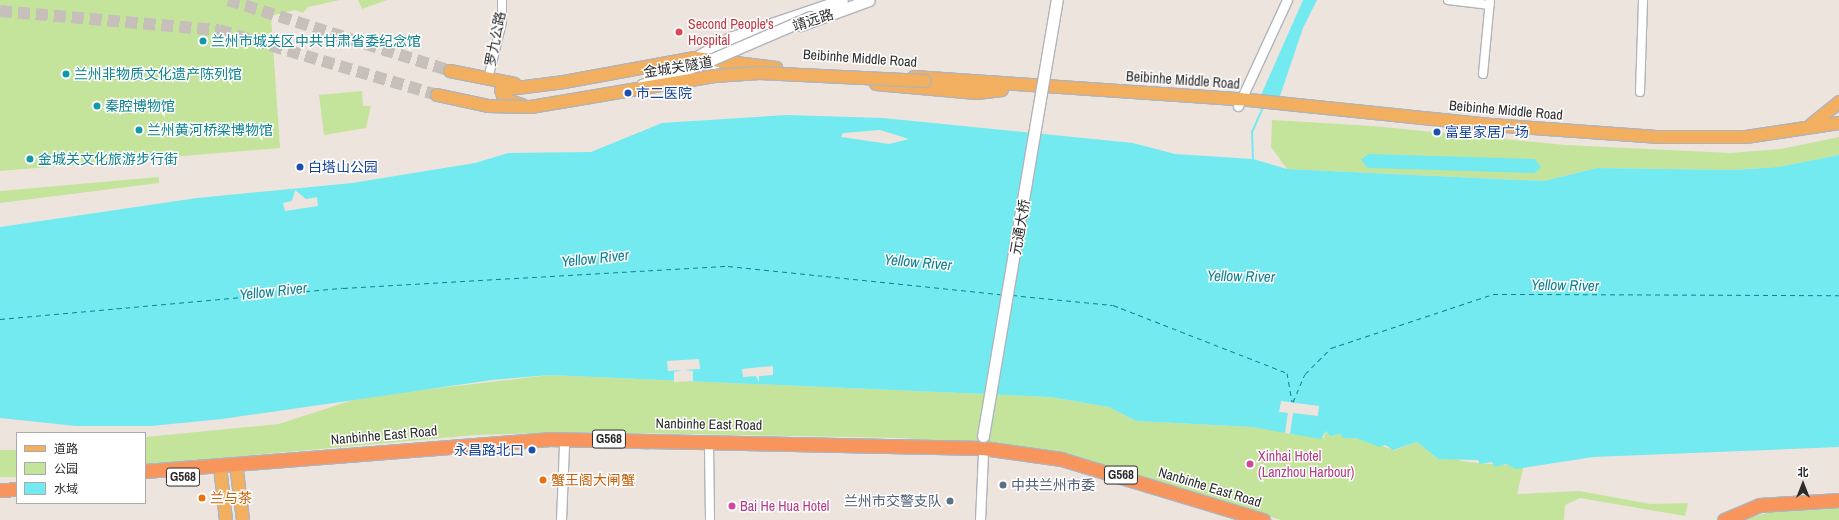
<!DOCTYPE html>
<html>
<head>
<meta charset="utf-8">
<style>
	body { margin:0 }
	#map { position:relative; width:1839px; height:520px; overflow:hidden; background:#eee4de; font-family:"Archivo Narrow","Noto Sans SC",sans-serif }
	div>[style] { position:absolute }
	.green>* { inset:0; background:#c4e49b; transform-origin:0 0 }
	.water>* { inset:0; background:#72eaf0 }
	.pier>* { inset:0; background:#eee4de }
	.stream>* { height:2px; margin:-1px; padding:0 1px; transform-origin:1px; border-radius:1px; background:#72eaf0 }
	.ferry>* { height:1px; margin-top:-0.5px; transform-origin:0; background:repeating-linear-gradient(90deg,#0d8191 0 5px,transparent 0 9px) }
	.primary-tunnel>* { height:12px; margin-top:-6px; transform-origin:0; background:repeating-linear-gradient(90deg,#c7bfba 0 12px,transparent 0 18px) }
	.roads { filter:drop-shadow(1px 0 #afb4bc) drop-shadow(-1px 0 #afb4bc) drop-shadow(0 1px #afb4bc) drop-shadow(0 -1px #afb4bc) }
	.minor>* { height:8px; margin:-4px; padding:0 4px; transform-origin:4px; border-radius:4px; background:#fff }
	.tertiary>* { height:9px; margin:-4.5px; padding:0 4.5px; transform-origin:4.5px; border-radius:4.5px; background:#fff }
	.secondary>* { height:11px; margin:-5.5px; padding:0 5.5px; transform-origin:5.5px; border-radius:5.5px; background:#fff }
	.primary>* { height:12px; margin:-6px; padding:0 6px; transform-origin:6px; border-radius:6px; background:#f2af5f }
	.trunk>* { height:13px; margin:-6.5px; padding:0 6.5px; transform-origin:6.5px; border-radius:6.5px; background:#f8955c }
	.bridges { filter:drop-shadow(1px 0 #afb4bc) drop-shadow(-1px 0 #afb4bc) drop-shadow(0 1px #afb4bc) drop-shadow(0 -1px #afb4bc) }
	.secondary-bridge>* { height:11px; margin:-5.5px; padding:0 5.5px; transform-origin:5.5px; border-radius:5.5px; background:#fff }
	.primary-bridge>* { height:12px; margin:-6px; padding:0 6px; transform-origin:6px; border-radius:6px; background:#f2af5f }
	.dots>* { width:11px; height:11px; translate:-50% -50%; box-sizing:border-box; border:2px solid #fff; border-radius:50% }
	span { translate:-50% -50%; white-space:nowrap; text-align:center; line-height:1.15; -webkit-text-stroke:3px #fff; paint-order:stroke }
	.shield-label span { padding:1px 3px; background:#fff; border:1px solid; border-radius:3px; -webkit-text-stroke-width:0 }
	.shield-label { font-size:13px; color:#2c2c2c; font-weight:700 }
	.street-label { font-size:14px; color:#2c2c2c }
	.health-label { font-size:14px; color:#be3a42 }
	.left { translate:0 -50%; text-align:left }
	.culture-label { font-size:14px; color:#0d838f }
	.transit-label { font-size:14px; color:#164399 }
	.right { translate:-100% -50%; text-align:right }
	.hotel-label { font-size:14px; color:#b23c85 }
	.food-label { font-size:14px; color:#c56008 }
	.service-label { font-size:14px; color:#4e5e75 }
	.water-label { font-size:15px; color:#0d8191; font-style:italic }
	.legend { position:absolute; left:16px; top:432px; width:130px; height:72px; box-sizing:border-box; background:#fff; border:1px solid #ababab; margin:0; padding:5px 7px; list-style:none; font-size:12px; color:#2c2c2c }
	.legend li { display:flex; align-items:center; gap:8px; height:20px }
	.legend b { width:20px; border:1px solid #ababab }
	.north { position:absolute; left:1783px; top:464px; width:40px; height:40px; -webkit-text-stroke:3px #fff; paint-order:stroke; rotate:0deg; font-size:11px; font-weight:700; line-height:16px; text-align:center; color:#2c2c2c }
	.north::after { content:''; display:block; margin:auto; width:14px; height:18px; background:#2c2c2c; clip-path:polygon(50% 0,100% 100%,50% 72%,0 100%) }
</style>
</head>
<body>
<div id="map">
	<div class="green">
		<i style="clip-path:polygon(0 0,340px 0,308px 7px,303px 13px,295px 10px,271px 16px,280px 148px,0 171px)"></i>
		<i style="clip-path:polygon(358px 0,387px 0,362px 9px)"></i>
		<i style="clip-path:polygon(362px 91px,363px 106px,371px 106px,366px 128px,324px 135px,319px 95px)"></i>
		<i style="clip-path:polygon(1272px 120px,1373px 126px,1565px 145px,1730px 153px,1781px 149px,1839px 137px,1839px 155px,1778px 167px,1734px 170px,1597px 168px,1544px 181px,1287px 169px,1271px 147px)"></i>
		<i style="clip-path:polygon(159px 177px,159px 183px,0 203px,0 191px)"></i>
		<i style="clip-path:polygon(550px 375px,1050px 397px,1109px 407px,1136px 421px,1252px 427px,1324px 438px,1326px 431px,1329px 435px,1341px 434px,1395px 450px,1417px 442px,1438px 459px,1449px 457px,1466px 462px,1521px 466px,1523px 469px,1517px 494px,1579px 491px,1651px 504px,1688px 503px,1685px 516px,1580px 498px,1565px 505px,1564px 520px,1281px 520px,1090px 461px,1032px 448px,902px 438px,575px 432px,475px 435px,145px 465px,145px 437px,279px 424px,362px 397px)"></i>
		<i style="left:0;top:450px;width:17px;height:27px"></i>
		<i style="clip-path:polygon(1839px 507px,1839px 520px,1742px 520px,1781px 509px)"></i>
	</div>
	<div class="water">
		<i style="clip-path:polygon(1303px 0,1317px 0,1303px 28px,1280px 96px,1261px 95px)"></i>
		<i style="clip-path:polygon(evenodd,787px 115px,883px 118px,1133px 143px,1175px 154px,1253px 159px,1287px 169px,1544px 181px,1597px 168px,1734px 170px,1778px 167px,1839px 155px,1839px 447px,1593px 457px,1516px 469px,1506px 464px,1495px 467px,1492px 462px,1480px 464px,1478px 460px,1438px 459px,1417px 442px,1393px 450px,1385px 445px,1380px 447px,1355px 438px,1343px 438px,1341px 434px,1330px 436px,1326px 431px,1321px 439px,1252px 427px,1136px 421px,1109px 407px,1050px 397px,550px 375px,492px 380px,222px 419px,151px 426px,76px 426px,0 418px,0 227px,197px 198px,352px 183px,475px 163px,508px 153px,591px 152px,662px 123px,787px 115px,880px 130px,909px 139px,889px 144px,841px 137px,843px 133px,880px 130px)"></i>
		<i style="clip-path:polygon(1368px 154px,1535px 159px,1541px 168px,1534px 173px,1368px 168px,1361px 160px)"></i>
	</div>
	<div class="pier">
		<i style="clip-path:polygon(295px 190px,306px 199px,317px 197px,318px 206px,285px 211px,283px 203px,292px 201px)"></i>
		<i style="clip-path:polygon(699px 359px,700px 369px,684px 370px,693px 371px,693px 381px,674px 382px,674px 372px,682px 370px,668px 371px,667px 361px)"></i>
		<i style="clip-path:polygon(773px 366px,773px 375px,759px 376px,759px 382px,756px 376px,743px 377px,742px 369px)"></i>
		<i style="clip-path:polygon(1281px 401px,1319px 406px,1318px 416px,1293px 413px,1290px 434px,1285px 433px,1288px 413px,1279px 412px)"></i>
	</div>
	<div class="stream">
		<i style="left:1253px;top:160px;width:28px;rotate:-92deg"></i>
		<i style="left:1252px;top:132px;width:30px;rotate:-66deg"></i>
	</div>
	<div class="ferry">
		<i style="left:1012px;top:295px;width:101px;rotate:5.7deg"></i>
		<i style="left:1113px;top:305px;width:187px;rotate:21.3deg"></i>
		<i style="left:1287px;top:373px;width:29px;rotate:80deg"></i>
		<i style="left:0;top:319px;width:344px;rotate:-5.2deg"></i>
		<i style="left:343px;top:288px;width:386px;rotate:-3.3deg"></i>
		<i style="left:728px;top:266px;width:274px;rotate:5.9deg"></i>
		<i style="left:1293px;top:402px;width:30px;rotate:-67deg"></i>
		<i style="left:1305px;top:374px;width:37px;rotate:-45deg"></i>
		<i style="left:1331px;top:348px;width:171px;rotate:-18.4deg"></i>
		<i style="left:1493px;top:294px;width:346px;rotate:0.2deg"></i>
	</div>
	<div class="primary-tunnel">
		<i style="left:228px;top:0;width:233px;rotate:17.7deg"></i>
		<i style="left:0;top:11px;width:220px;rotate:5deg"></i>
		<i style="left:219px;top:30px;width:227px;rotate:16.6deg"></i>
	</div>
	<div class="roads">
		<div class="minor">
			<i style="left:1448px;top:0;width:42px;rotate:6.8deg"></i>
			<i style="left:1483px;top:74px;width:74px;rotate:-84.6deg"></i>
			<i style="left:488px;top:79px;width:59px;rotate:-76.2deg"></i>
			<i style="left:502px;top:22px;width:22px;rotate:-90deg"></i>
			<i style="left:1640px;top:92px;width:92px;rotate:-88.1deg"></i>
			<i style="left:709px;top:446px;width:74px;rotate:89.2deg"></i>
		</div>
		<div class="tertiary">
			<i style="left:1238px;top:106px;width:117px;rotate:-65.2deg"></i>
			<i style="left:561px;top:520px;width:75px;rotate:-87.7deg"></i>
			<i style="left:980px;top:520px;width:66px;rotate:-87.4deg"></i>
		</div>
		<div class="secondary">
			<i style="left:801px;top:25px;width:72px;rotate:-20.2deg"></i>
			<i style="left:693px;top:63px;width:5px;rotate:-68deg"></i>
			<i style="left:695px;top:58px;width:40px;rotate:-29.7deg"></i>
			<i style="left:730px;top:38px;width:118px;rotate:-18.7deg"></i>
			<i style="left:697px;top:78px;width:31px;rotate:-40deg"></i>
		</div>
		<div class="primary">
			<i style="left:450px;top:71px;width:66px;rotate:11.3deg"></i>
			<i style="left:914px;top:77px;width:326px;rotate:3.9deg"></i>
			<i style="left:1239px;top:99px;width:253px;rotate:5.9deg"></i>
			<i style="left:1491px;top:125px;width:166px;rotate:4.1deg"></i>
			<i style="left:1657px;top:137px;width:89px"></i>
			<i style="left:1746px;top:137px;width:94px;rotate:-8.6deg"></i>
			<i style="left:876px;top:84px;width:101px;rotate:5.1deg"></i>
			<i style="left:977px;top:93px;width:25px;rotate:-7deg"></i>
			<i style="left:522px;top:105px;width:19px;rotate:-162deg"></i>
			<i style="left:504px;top:99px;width:9px;rotate:-108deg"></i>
			<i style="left:501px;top:90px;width:64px;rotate:-7.2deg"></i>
			<i style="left:564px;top:82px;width:133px;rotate:-10.4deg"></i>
			<i style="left:695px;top:58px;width:82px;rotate:7deg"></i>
			<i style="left:1811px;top:125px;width:36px;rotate:-39deg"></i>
			<i style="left:236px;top:464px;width:56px;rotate:82.9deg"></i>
			<i style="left:220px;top:466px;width:54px;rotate:83.7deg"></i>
		</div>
		<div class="trunk">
			<i style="left:145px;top:471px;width:404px;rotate:-4.5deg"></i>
			<i style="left:548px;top:439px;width:435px;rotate:1.2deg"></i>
			<i style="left:983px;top:448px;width:79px;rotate:8deg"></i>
			<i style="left:1061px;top:459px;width:211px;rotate:16.8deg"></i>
			<i style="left:0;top:490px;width:17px;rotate:-3deg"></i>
			<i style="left:1724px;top:520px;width:38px;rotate:-23deg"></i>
			<i style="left:1759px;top:505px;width:80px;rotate:-3.6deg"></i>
		</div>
	</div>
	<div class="bridges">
		<div class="secondary-bridge">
			<i style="left:642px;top:85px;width:70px;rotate:-20deg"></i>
			<i style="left:708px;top:61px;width:111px;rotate:-23.3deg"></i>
			<i style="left:983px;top:436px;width:442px;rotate:-80.4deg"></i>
		</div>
		<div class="primary-bridge">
			<i style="left:437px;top:95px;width:52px;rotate:12.2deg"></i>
			<i style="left:488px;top:106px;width:43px;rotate:1.3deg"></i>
			<i style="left:531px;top:107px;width:186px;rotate:-9.6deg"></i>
			<i style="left:714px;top:76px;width:46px;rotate:-3.7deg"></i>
			<i style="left:760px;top:73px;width:165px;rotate:2.8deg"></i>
		</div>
	</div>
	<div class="dots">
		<i style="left:679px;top:32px;background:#e0444e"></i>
		<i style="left:203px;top:41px;background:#0f9aa8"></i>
		<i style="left:66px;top:74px;background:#0f9aa8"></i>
		<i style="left:628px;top:93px;background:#1a4fb4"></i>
		<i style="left:97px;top:106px;background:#0f9aa8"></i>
		<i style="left:139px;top:130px;background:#0f9aa8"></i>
		<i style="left:1437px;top:132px;background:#1a4fb4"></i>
		<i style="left:30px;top:159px;background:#0f9aa8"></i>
		<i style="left:300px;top:167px;background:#1a4fb4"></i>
		<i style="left:532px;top:450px;background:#1a4fb4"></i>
		<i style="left:1250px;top:464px;background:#d1479c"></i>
		<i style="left:543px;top:480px;background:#e8710a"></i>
		<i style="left:1003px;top:485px;background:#5c6f8a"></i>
		<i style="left:202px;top:498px;background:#e8710a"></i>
		<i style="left:950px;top:501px;background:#5c6f8a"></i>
		<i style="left:732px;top:506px;background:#d1479c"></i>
	</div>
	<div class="shield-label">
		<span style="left:609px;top:439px">G568</span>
		<span style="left:1121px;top:475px">G568</span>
		<span style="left:183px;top:477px">G568</span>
	</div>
	<div class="street-label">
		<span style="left:813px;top:20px;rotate:-18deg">靖远路</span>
		<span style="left:495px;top:39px;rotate:-79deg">罗九公路</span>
		<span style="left:860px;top:58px;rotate:4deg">Beibinhe Middle Road</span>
		<span style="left:678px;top:67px;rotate:-9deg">金城关隧道</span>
		<span style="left:1183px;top:80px;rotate:4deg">Beibinhe Middle Road</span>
		<span style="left:1506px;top:110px;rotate:5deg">Beibinhe Middle Road</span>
		<span style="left:1020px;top:227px;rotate:-80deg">元通大桥</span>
		<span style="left:709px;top:424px;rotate:1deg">Nanbinhe East Road</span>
		<span style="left:384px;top:435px;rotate:-5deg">Nanbinhe East Road</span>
		<span style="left:1210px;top:487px;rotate:17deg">Nanbinhe East Road</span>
	</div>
	<div class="health-label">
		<span class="left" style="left:688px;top:32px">Second People's<br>Hospital</span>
	</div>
	<div class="culture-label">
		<span class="left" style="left:211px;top:41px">兰州市城关区中共甘肃省委纪念馆</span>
		<span class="left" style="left:74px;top:74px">兰州非物质文化遗产陈列馆</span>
		<span class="left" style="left:105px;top:106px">秦腔博物馆</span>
		<span class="left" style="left:147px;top:130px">兰州黄河桥梁博物馆</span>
		<span class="left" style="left:38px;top:159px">金城关文化旅游步行街</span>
	</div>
	<div class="transit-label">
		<span class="left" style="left:636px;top:93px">市二医院</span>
		<span class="left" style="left:1445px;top:132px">富星家居广场</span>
		<span class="left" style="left:308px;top:167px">白塔山公园</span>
		<span class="right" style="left:524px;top:450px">永昌路北口</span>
	</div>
	<div class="hotel-label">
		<span class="left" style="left:1258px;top:464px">Xinhai Hotel<br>(Lanzhou Harbour)</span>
		<span class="left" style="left:740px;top:506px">Bai He Hua Hotel</span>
	</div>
	<div class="food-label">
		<span class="left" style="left:551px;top:480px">蟹王阁大闸蟹</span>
		<span class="left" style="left:210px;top:498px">兰与茶</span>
	</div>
	<div class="service-label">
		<span class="left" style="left:1011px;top:485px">中共兰州市委</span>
		<span class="right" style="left:942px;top:501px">兰州市交警支队</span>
	</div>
	<div class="water-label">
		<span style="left:595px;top:258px;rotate:-6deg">Yellow River</span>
		<span style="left:918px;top:262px;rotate:5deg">Yellow River</span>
		<span style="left:1241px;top:276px;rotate:1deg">Yellow River</span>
		<span style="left:1565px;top:285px;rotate:1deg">Yellow River</span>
		<span style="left:273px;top:291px;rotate:-6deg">Yellow River</span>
	</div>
	<ul class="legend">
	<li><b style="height:5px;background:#f2af5f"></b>道路</li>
	<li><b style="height:11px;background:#c4e49b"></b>公园</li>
	<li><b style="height:11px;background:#72eaf0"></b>水域</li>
	</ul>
	<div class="north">北</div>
</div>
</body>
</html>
